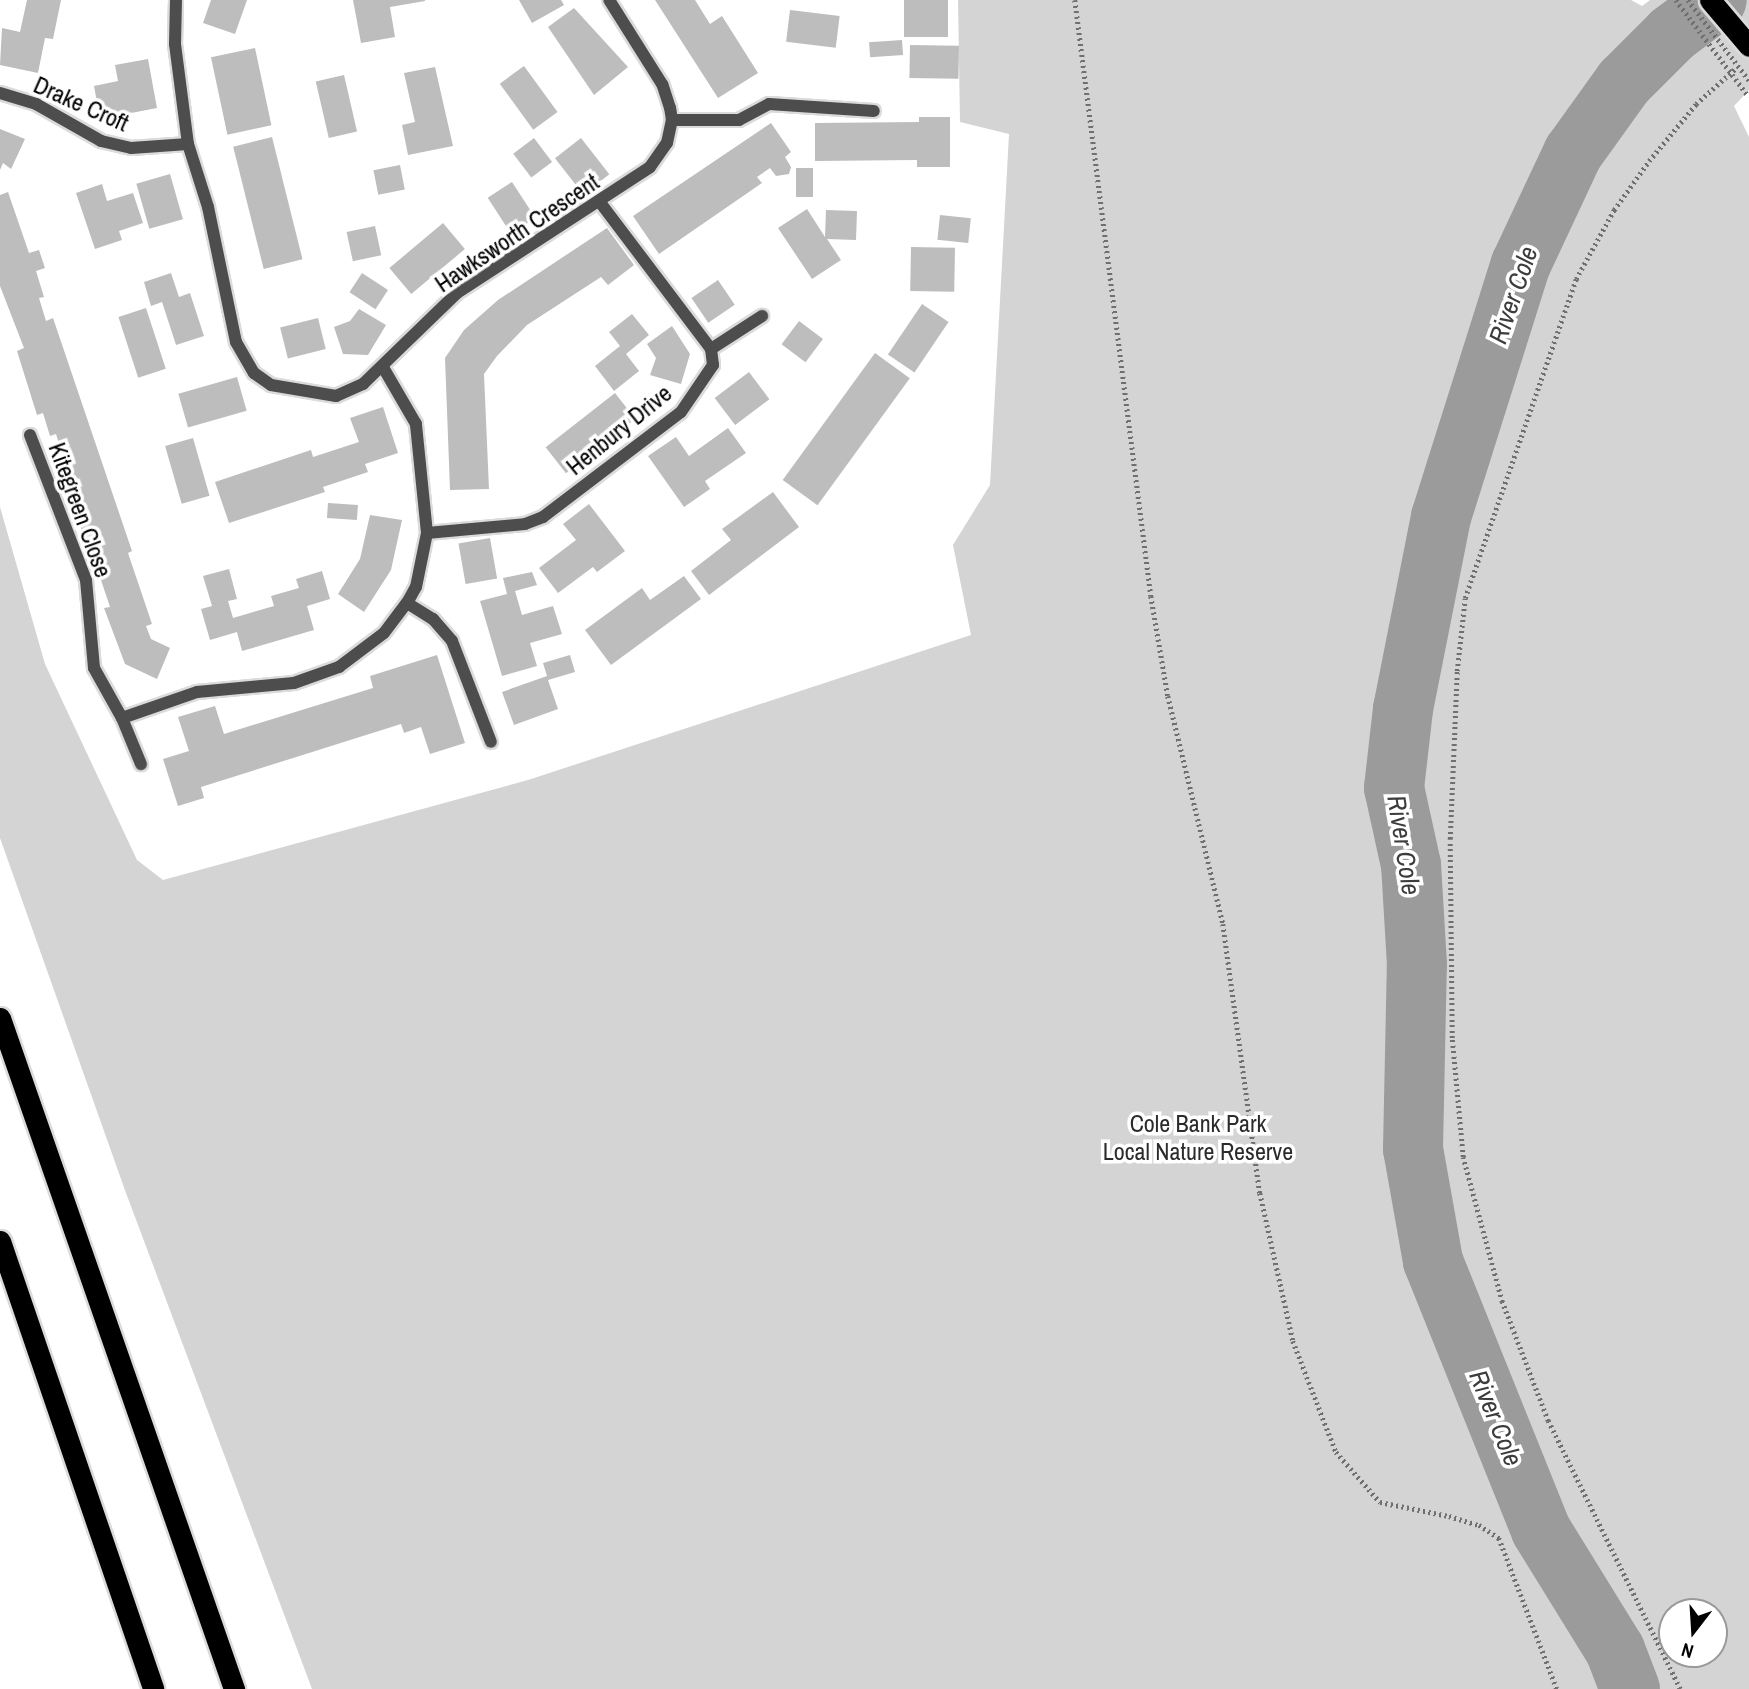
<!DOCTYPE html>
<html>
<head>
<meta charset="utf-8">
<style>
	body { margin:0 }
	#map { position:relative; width:1749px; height:1689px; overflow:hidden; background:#fff; font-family:"Archivo Narrow",sans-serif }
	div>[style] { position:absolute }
	.green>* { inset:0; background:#d4d4d4 }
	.river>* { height:60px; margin:-30px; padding:0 30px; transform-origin:30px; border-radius:30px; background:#9b9b9b }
	.building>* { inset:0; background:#bdbdbd; transform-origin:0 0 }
	.path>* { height:4.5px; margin-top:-2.25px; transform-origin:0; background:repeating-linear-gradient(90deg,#6f6f6f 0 2px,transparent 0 5.5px) }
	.roads { filter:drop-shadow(2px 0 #dbdbdb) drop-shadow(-2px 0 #dbdbdb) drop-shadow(0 2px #dbdbdb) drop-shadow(0 -2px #dbdbdb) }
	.minor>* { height:12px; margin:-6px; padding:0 6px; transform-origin:6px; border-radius:6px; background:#4d4d4d }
	.highway>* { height:21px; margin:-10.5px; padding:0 10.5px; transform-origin:10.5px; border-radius:10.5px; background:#000 }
	.path-bridge>* { height:4.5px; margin-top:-2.25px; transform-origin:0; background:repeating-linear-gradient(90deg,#6f6f6f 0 2px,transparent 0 5.5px) }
	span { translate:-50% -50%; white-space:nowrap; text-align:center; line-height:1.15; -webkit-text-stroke:7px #fff; paint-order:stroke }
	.street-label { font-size:24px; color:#000 }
	.park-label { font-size:24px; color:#2b2b2b }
	.water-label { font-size:26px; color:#3c3c3c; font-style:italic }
	.north { position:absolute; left:1658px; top:1598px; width:70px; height:70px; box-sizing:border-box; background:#fff; border:2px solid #999; border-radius:50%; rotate:197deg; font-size:19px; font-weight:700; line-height:28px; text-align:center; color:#000 }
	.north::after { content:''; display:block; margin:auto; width:24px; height:32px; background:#000; clip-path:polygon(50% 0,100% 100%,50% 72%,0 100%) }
</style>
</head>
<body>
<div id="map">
	<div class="green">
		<i style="clip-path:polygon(evenodd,958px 0,1631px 0,1642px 6px,1650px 0,1749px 0,1749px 90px,1734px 106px,1749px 137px,1749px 1689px,312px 1689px,126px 1193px,0 838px,0 507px,45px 664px,137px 860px,163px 880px,528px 780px,971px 635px,953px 545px,990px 485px,1009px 134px,960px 122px,958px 0,1672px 1612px,1714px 1612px,1714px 1654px,1672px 1654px,1672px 1612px)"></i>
	</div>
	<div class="river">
		<i style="left:1630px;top:1689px;width:42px;rotate:-111deg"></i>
		<i style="left:1615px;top:1650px;width:141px;rotate:-121.7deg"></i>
		<i style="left:1541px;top:1530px;width:290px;rotate:-111.9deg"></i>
		<i style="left:1433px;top:1261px;width:114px;rotate:-100.1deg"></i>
		<i style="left:1413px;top:1149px;width:184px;rotate:-88.8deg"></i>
		<i style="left:1417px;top:965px;width:100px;rotate:-93.4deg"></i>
		<i style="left:1411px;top:865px;width:79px;rotate:-102.4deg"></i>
		<i style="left:1394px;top:788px;width:80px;rotate:-83.5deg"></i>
		<i style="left:1403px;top:709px;width:196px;rotate:-78.8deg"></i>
		<i style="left:1441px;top:517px;width:265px;rotate:-72.5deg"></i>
		<i style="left:1521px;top:264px;width:123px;rotate:-64.9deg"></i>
		<i style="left:1573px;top:153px;width:87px;rotate:-54.3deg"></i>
		<i style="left:1624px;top:82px;width:68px;rotate:-45deg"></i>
		<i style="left:1672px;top:34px;width:56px;rotate:-37.1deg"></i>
	</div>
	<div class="building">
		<i style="clip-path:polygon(27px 0,61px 0,53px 39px,45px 38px,38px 73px,0 65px,2px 28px,20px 32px)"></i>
		<i style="clip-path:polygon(211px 0,247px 0,235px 34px,203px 23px)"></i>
		<i style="clip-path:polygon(353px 0,425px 0,425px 1px,390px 7px,395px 37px,361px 43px)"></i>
		<i style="clip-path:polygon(519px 0,561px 0,564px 5px,532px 23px)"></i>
		<i style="clip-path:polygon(655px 0,695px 0,710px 24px,722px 16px,758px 73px,718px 98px)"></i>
		<i style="left:904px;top:0;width:44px;height:37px"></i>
		<i style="clip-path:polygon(574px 8px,628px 67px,594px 95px,548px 27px)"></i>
		<i style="left:790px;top:10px;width:50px;height:32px;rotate:7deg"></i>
		<i style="left:902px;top:40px;width:15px;height:33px;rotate:86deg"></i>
		<i style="left:910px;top:45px;width:49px;height:33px;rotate:1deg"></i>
		<i style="left:255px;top:48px;width:79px;height:45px;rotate:78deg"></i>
		<i style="clip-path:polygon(148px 59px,157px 108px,100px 119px,94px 86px,118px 81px,115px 65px)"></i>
		<i style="left:524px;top:66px;width:57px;height:30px;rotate:54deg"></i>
		<i style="clip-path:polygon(435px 67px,453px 146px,408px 155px,402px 125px,415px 122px,404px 73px)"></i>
		<i style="left:344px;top:75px;width:58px;height:29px;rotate:77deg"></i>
		<i style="clip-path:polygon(919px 117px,950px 117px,950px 167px,917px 167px,917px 160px,815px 161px,815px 123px,919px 122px)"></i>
		<i style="clip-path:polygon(771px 123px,791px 152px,785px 157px,791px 167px,789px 174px,776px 176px,770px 168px,757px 177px,762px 183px,659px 254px,633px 216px)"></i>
		<i style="clip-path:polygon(0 129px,25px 139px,11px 169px,3px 163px,0 170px)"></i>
		<i style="left:272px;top:137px;width:126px;height:40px;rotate:76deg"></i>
		<i style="left:534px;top:138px;width:30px;height:26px;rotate:53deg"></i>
		<i style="left:581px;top:138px;width:46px;height:33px;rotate:52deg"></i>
		<i style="left:400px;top:165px;width:25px;height:27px;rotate:79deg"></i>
		<i style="left:796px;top:168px;width:17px;height:29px"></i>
		<i style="left:170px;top:174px;width:47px;height:35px;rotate:74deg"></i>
		<i style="left:512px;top:182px;width:43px;height:29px;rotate:57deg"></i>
		<i style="clip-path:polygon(102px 184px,107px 201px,133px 193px,143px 223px,119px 231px,122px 240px,95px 249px,76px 193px)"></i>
		<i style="clip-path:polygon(8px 192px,29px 253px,39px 250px,45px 268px,36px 271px,44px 297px,39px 298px,46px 321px,53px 318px,132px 551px,128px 553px,152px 624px,146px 626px,151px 639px,170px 648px,157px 679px,125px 664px,104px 608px,110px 607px,100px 577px,63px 482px,70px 480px,56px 434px,50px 436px,43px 413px,37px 415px,17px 351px,24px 348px,0 286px,0 195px)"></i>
		<i style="clip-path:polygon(807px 209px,825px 237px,826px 210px,857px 211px,856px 240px,827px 239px,841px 260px,812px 279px,778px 228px)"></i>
		<i style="left:940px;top:215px;width:31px;height:25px;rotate:6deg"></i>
		<i style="left:443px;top:223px;width:34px;height:70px;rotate:50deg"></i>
		<i style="left:375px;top:226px;width:30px;height:29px;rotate:78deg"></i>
		<i style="clip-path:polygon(607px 228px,634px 265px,608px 285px,601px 277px,527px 325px,497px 356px,484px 374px,489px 489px,450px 490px,445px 358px,464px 330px,498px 300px)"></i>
		<i style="left:911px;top:247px;width:44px;height:44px;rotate:1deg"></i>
		<i style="clip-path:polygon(171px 273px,179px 297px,190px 293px,204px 336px,176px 345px,162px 302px,151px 306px,144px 282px)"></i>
		<i style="left:362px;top:273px;width:31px;height:23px;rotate:33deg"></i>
		<i style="left:718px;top:280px;width:30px;height:32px;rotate:56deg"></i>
		<i style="left:922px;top:304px;width:32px;height:61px;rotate:34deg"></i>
		<i style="left:146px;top:308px;width:64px;height:29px;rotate:72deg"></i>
		<i style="clip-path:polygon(359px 309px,386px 325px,368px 355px,343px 354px,334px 327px,350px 321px)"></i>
		<i style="clip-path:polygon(632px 314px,649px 335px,626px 354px,639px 371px,614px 391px,595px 366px,620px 346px,609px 332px)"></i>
		<i style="left:318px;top:318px;width:32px;height:39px;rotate:76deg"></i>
		<i style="left:799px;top:321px;width:30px;height:29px;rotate:37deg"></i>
		<i style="clip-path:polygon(672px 326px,690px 354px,681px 384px,650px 375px,656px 358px,647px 344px)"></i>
		<i style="left:875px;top:353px;width:43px;height:157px;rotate:36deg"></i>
		<i style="left:749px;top:372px;width:34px;height:43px;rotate:53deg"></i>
		<i style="left:237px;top:377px;width:35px;height:61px;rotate:74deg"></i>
		<i style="left:615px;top:393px;width:33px;height:88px;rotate:52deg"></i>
		<i style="clip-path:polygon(383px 407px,398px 453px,365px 464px,368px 472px,323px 487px,325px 492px,229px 523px,215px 482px,311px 450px,313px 457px,359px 442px,350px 418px)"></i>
		<i style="clip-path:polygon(728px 428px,746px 453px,705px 481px,710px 489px,684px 507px,648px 456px,676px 437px,689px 456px)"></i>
		<i style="left:193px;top:438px;width:60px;height:29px;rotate:74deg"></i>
		<i style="clip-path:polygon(773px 492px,799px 527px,709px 595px,691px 571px,731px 540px,722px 529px)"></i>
		<i style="left:328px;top:503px;width:30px;height:15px;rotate:4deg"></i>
		<i style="clip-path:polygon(589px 504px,625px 551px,597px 572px,593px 567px,558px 593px,539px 568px,576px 540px,563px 524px)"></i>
		<i style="clip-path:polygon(370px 515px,402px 520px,391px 570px,364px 612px,338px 594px,360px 559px)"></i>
		<i style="left:490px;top:538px;width:41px;height:32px;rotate:80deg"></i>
		<i style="clip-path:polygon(229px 569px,237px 599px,228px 601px,233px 618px,274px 606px,271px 596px,299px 588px,296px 579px,322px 571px,330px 599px,307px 606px,314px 630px,242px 651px,237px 632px,210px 640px,201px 609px,212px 606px,203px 576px)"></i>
		<i style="clip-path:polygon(532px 572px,537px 585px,515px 591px,522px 615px,553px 606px,562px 634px,530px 643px,537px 666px,502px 676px,480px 601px,507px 594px,503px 578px)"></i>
		<i style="clip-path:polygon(684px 576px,701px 599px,611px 665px,585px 630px,642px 588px,650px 600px)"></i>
		<i style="clip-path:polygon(437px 655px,465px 743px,430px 754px,421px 727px,404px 733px,401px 724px,201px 787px,204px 798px,178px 806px,163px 759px,189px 751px,178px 717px,215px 706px,224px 734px,373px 688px,370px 676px)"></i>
		<i style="clip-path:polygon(570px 655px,575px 672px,548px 680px,558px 709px,514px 725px,502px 692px,547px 676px,543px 663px)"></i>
	</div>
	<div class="path">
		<i style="left:1075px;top:0;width:601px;rotate:82.73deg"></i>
		<i style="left:1151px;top:596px;width:101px;rotate:80.4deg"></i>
		<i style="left:1168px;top:696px;width:235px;rotate:76.4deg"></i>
		<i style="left:1223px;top:924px;width:272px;rotate:82.2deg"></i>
		<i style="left:1260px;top:1193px;width:152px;rotate:77.4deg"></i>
		<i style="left:1293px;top:1341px;width:119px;rotate:68.8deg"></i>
		<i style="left:1336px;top:1452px;width:67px;rotate:48.7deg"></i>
		<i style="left:1380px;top:1502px;width:70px;rotate:11.5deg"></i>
		<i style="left:1449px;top:1516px;width:31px;rotate:17deg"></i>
		<i style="left:1479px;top:1525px;width:24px;rotate:33deg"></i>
		<i style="left:1499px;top:1538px;width:162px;rotate:69deg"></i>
		<i style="left:1680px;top:1689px;width:299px;rotate:-116.2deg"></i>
		<i style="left:1548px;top:1421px;width:128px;rotate:-111.1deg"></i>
		<i style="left:1502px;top:1302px;width:150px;rotate:-105.1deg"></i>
		<i style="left:1463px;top:1157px;width:120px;rotate:-95.3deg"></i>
		<i style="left:1452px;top:1038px;width:199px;rotate:-90.6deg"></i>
		<i style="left:1450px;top:839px;width:168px;rotate:-87.6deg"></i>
		<i style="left:1457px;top:671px;width:73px;rotate:-83.7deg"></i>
		<i style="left:1465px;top:598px;width:338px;rotate:-70.8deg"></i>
		<i style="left:1576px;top:279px;width:79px;rotate:-61.2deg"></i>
		<i style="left:1614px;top:210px;width:60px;rotate:-54.5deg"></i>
		<i style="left:1649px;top:161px;width:74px;rotate:-50.5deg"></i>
		<i style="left:1696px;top:104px;width:52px;rotate:-41.9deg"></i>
	</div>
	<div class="roads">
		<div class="minor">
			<i style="left:176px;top:0;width:44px;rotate:91.3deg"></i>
			<i style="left:175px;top:44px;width:101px;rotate:82.6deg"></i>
			<i style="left:188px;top:144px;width:66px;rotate:72.4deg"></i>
			<i style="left:208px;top:207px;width:138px;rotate:78.3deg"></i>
			<i style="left:236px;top:342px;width:36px;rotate:60deg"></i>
			<i style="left:254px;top:373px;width:21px;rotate:35deg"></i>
			<i style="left:271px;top:385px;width:66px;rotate:9.6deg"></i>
			<i style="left:336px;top:396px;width:30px;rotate:-24deg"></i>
			<i style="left:363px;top:384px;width:131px;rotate:-44.1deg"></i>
			<i style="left:457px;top:293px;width:230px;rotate:-33.1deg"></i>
			<i style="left:650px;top:167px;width:29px;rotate:-55deg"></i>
			<i style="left:667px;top:143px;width:24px;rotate:-78deg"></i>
			<i style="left:672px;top:120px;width:12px;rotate:-99deg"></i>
			<i style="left:670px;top:108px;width:25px;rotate:-108deg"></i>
			<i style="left:662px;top:84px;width:99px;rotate:-122.2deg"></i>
			<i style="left:0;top:93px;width:38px;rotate:17deg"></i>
			<i style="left:36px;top:104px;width:75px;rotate:29.6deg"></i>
			<i style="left:101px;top:141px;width:31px;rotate:13deg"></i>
			<i style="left:131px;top:148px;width:57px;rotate:-4deg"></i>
			<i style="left:672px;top:120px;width:67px"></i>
			<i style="left:739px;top:120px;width:34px;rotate:-28deg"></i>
			<i style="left:769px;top:104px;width:105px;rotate:3.8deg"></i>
			<i style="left:711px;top:349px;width:61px;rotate:-32.9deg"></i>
			<i style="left:30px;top:435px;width:155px;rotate:68.9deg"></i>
			<i style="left:86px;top:580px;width:88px;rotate:84.8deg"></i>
			<i style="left:94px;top:668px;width:57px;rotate:60.8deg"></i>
			<i style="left:122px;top:718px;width:79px;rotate:-19.1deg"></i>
			<i style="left:197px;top:692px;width:97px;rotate:-5.3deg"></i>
			<i style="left:294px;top:683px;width:48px;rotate:-19.6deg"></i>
			<i style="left:339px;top:667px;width:56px;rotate:-37.1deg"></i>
			<i style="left:384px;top:633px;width:38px;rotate:-53deg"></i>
			<i style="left:407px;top:603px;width:18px;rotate:-61deg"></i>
			<i style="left:416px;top:587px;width:55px;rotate:-78.5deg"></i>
			<i style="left:427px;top:533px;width:110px;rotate:-95.8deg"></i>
			<i style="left:416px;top:424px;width:66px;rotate:-120.1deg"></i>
			<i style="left:427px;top:533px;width:98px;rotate:-5.2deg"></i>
			<i style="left:525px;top:524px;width:19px;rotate:-21deg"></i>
			<i style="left:543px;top:517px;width:173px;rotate:-37.3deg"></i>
			<i style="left:681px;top:412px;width:57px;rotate:-55.8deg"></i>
			<i style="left:713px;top:365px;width:16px;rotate:-97deg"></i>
			<i style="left:711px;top:349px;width:184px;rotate:-127.1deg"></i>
			<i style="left:407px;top:603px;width:31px;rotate:32deg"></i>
			<i style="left:433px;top:619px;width:29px;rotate:49deg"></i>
			<i style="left:452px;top:641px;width:108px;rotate:68.9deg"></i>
			<i style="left:122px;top:718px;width:50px;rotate:67.6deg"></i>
		</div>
		<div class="highway">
			<i style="left:1710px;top:0;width:60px;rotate:49.7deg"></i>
			<i style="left:0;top:1018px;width:711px;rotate:70.77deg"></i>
			<i style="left:0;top:1241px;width:473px;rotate:71.1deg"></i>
		</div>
	</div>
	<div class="path-bridge">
		<i style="left:1676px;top:0;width:121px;rotate:53deg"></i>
		<i style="left:1688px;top:0;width:101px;rotate:52.7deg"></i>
	</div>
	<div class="street-label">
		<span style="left:81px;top:104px;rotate:24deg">Drake Croft</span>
		<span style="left:517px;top:233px;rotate:-34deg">Hawksworth Crescent</span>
		<span style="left:619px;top:430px;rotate:-39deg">Henbury Drive</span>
		<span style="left:80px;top:510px;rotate:70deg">Kitegreen Close</span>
	</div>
	<div class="park-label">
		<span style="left:1198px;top:1138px">Cole Bank Park<br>Local Nature Reserve</span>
	</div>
	<div class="water-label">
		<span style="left:1513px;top:295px;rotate:-71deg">River Cole</span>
		<span style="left:1404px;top:845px;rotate:81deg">River Cole</span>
		<span style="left:1496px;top:1418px;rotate:68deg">River Cole</span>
	</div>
	<div class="north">N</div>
</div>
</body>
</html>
